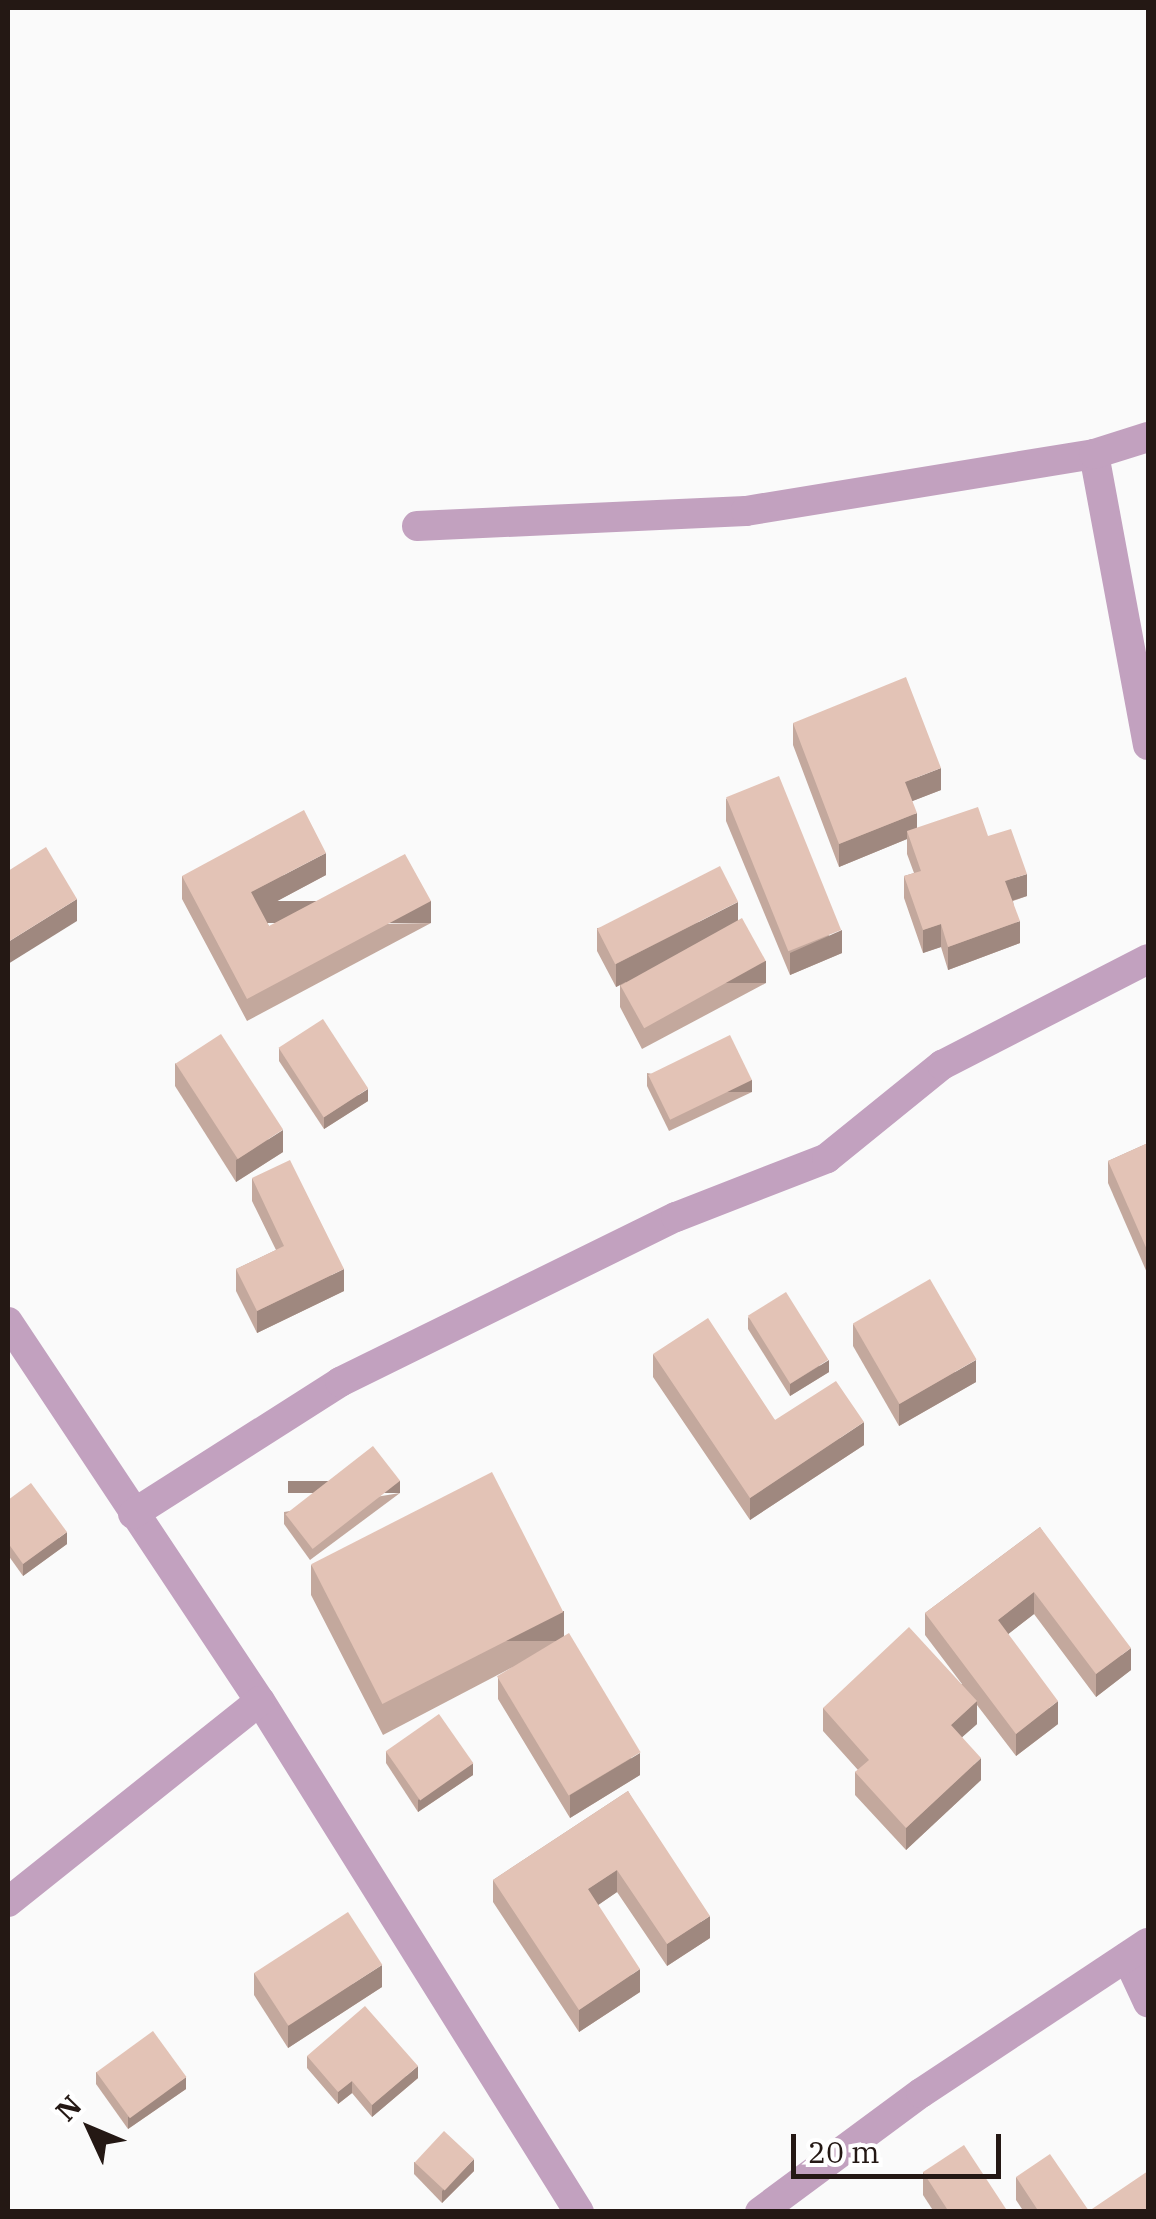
<!DOCTYPE html>
<html>
<head>
<meta charset="utf-8">
<style>
	body { margin:0 }
	#map { position:relative; width:1156px; height:2219px; overflow:hidden; background:#fafafa; font-family:"IBM Plex Serif",serif }
	div>[style] { position:absolute }
	.minor>* { height:30px; margin:-15px; padding:0 15px; transform-origin:15px; border-radius:15px; background:#c2a1bf }
	.wall>* { inset:0; background:#c3a89d }
	.shaded-wall>* { inset:0; background:#9f887f; transform-origin:0 0 }
	.building>* { inset:0; background:#e3c3b6; transform-origin:0 0 }
	span { translate:-50% -50%; white-space:nowrap; text-align:center; line-height:1.15; -webkit-text-stroke:10px #fff; paint-order:stroke }
	.frame { position:absolute; inset:0; border:10px solid #241814; pointer-events:none }
	.north { position:absolute; left:40px; top:2079px; width:100px; height:100px; -webkit-text-stroke:8px #fff; paint-order:stroke; rotate:314deg; font-size:28px; font-weight:700; line-height:40px; text-align:center; color:#241814 }
	.north::after { content:''; display:block; margin:auto; width:35px; height:45px; background:#241814; clip-path:polygon(50% 0,100% 100%,50% 72%,0 100%) }
	.scale { position:absolute; left:791px; top:2134px; width:210px; height:45px; box-sizing:border-box; border:5px solid #241814; border-top:0; padding-left:12px; font-size:30px; line-height:35px; white-space:nowrap; color:#241814; -webkit-text-stroke:8px #fff; paint-order:stroke }
</style>
</head>
<body>
<div id="map">
	<div class="minor">
		<i style="left:1094px;top:454px;width:296px;rotate:79.5deg"></i>
		<i style="left:417px;top:526px;width:329px;rotate:-2.6deg"></i>
		<i style="left:746px;top:511px;width:353px;rotate:-9.3deg"></i>
		<i style="left:1094px;top:454px;width:57px;rotate:-17.5deg"></i>
		<i style="left:8px;top:1322px;width:455px;rotate:56.4deg"></i>
		<i style="left:260px;top:1701px;width:602px;rotate:58.02deg"></i>
		<i style="left:133px;top:1514px;width:246px;rotate:-32.5deg"></i>
		<i style="left:340px;top:1382px;width:374px;rotate:-26.2deg"></i>
		<i style="left:676px;top:1217px;width:162px;rotate:-21.3deg"></i>
		<i style="left:827px;top:1158px;width:148px;rotate:-39deg"></i>
		<i style="left:942px;top:1065px;width:232px;rotate:-27.2deg"></i>
		<i style="left:8px;top:1902px;width:322px;rotate:-38.6deg"></i>
		<i style="left:1127px;top:1957px;width:50px;rotate:65deg"></i>
		<i style="left:760px;top:2212px;width:200px;rotate:-36.5deg"></i>
		<i style="left:921px;top:2093px;width:272px;rotate:-33.5deg"></i>
	</div>
	<div class="wall">
		<i style="clip-path:polygon(793px 723px,941px 790px,912px 801px,917px 828px,988px 836px,1027px 896px,1013px 901px,1020px 943px,948px 970px,941px 947px,923px 953px,904px 898px,904px 876px,914px 873px,907px 854px,907px 839px,839px 867px,793px 745px)"></i>
		<i style="clip-path:polygon(726px 798px,842px 953px,790px 975px,726px 821px)"></i>
		<i style="clip-path:polygon(326px 875px,260px 910px,269px 926px,431px 923px,247px 1021px,182px 899px,182px 876px)"></i>
		<i style="clip-path:polygon(738px 920px,766px 983px,642px 1049px,620px 1007px,620px 985px,616px 987px,597px 951px,597px 928px)"></i>
		<i style="clip-path:polygon(279px 1048px,368px 1101px,324px 1129px,279px 1061px)"></i>
		<i style="clip-path:polygon(175px 1063px,283px 1152px,236px 1182px,175px 1086px)"></i>
		<i style="clip-path:polygon(647px 1073px,752px 1092px,669px 1131px,647px 1086px)"></i>
		<i style="clip-path:polygon(1148px 1143px,1148px 1275px,1108px 1183px,1108px 1161px)"></i>
		<i style="clip-path:polygon(252px 1178px,344px 1291px,257px 1333px,236px 1291px,236px 1269px,276px 1250px,252px 1201px)"></i>
		<i style="clip-path:polygon(748px 1317px,829px 1372px,790px 1396px,748px 1329px)"></i>
		<i style="clip-path:polygon(853px 1324px,976px 1382px,899px 1426px,853px 1346px)"></i>
		<i style="clip-path:polygon(653px 1354px,775px 1420px,864px 1445px,750px 1520px,653px 1377px)"></i>
		<i style="clip-path:polygon(400px 1493px,310px 1560px,284px 1524px,284px 1512px)"></i>
		<i style="clip-path:polygon(8px 1500px,67px 1544px,23px 1576px,8px 1555px)"></i>
		<i style="clip-path:polygon(1040px 1527px,1131px 1670px,1096px 1697px,1034px 1614px,1008px 1634px,1058px 1724px,1016px 1756px,977px 1705px,977px 1724px,962px 1737px,981px 1780px,906px 1850px,855px 1795px,855px 1772px,858px 1770px,823px 1731px,823px 1708px,962px 1684px,925px 1635px,925px 1613px)"></i>
		<i style="clip-path:polygon(311px 1565px,564px 1636px,640px 1775px,570px 1818px,498px 1699px,498px 1677px,513px 1667px,383px 1735px,311px 1595px)"></i>
		<i style="clip-path:polygon(386px 1751px,473px 1775px,418px 1812px,386px 1763px)"></i>
		<i style="clip-path:polygon(628px 1791px,710px 1938px,667px 1966px,617px 1892px,598px 1905px,640px 1992px,579px 2032px,493px 1902px,493px 1880px)"></i>
		<i style="clip-path:polygon(254px 1973px,382px 1987px,288px 2048px,254px 1995px)"></i>
		<i style="clip-path:polygon(307px 2056px,418px 2078px,372px 2117px,352px 2093px,338px 2104px,307px 2068px)"></i>
		<i style="clip-path:polygon(96px 2072px,186px 2089px,128px 2129px,96px 2084px)"></i>
		<i style="clip-path:polygon(414px 2162px,474px 2171px,442px 2203px,414px 2174px)"></i>
		<i style="clip-path:polygon(923px 2172px,1008px 2212px,934px 2212px,923px 2195px)"></i>
		<i style="clip-path:polygon(1016px 2177px,1089px 2211px,1148px 2212px,1024px 2212px,1016px 2200px)"></i>
	</div>
	<div class="shaded-wall">
		<i style="clip-path:polygon(941px 768px,941px 790px,905px 804px,905px 782px)"></i>
		<i style="clip-path:polygon(917px 813px,917px 835px,907px 831px,907px 839px,839px 867px,839px 844px)"></i>
		<i style="clip-path:polygon(326px 853px,326px 875px,251px 915px,251px 892px)"></i>
		<i style="clip-path:polygon(1027px 874px,1027px 896px,1005px 903px,1005px 881px)"></i>
		<i style="clip-path:polygon(77px 899px,77px 921px,8px 964px,8px 942px)"></i>
		<i style="left:431px;top:901px;width:22px;height:208px;rotate:90deg"></i>
		<i style="clip-path:polygon(738px 902px,738px 924px,616px 987px,616px 964px)"></i>
		<i style="clip-path:polygon(1020px 921px,1020px 943px,948px 970px,948px 947px)"></i>
		<i style="clip-path:polygon(941px 924px,941px 947px,923px 953px,923px 930px)"></i>
		<i style="clip-path:polygon(842px 930px,842px 953px,790px 975px,790px 953px)"></i>
		<i style="left:766px;top:961px;width:22px;height:140px;rotate:90deg"></i>
		<i style="left:752px;top:1080px;width:12px;height:92px;rotate:90deg"></i>
		<i style="clip-path:polygon(368px 1089px,368px 1101px,324px 1129px,324px 1117px)"></i>
		<i style="clip-path:polygon(283px 1130px,283px 1152px,236px 1182px,236px 1160px)"></i>
		<i style="clip-path:polygon(344px 1269px,344px 1291px,257px 1333px,257px 1311px)"></i>
		<i style="clip-path:polygon(829px 1360px,829px 1372px,790px 1396px,790px 1384px)"></i>
		<i style="clip-path:polygon(976px 1360px,976px 1382px,899px 1426px,899px 1404px)"></i>
		<i style="clip-path:polygon(864px 1422px,864px 1445px,750px 1520px,750px 1498px)"></i>
		<i style="left:400px;top:1481px;width:12px;height:112px;rotate:90deg"></i>
		<i style="clip-path:polygon(67px 1532px,67px 1544px,23px 1576px,23px 1564px)"></i>
		<i style="clip-path:polygon(1034px 1592px,1034px 1614px,998px 1642px,998px 1620px)"></i>
		<i style="left:564px;top:1611px;width:30px;height:204px;rotate:90deg"></i>
		<i style="clip-path:polygon(1131px 1648px,1131px 1670px,1096px 1697px,1096px 1674px)"></i>
		<i style="clip-path:polygon(977px 1701px,977px 1724px,951px 1747px,951px 1725px)"></i>
		<i style="clip-path:polygon(1058px 1701px,1058px 1724px,1016px 1756px,1016px 1734px)"></i>
		<i style="clip-path:polygon(640px 1753px,640px 1775px,570px 1818px,570px 1795px)"></i>
		<i style="clip-path:polygon(981px 1758px,981px 1780px,906px 1850px,906px 1828px)"></i>
		<i style="clip-path:polygon(473px 1763px,473px 1775px,418px 1812px,418px 1800px)"></i>
		<i style="clip-path:polygon(617px 1870px,617px 1892px,588px 1912px,588px 1889px)"></i>
		<i style="clip-path:polygon(710px 1916px,710px 1938px,667px 1966px,667px 1944px)"></i>
		<i style="clip-path:polygon(382px 1965px,382px 1987px,288px 2048px,288px 2025px)"></i>
		<i style="clip-path:polygon(640px 1969px,640px 1992px,579px 2032px,579px 2010px)"></i>
		<i style="clip-path:polygon(418px 2066px,418px 2078px,372px 2117px,372px 2105px)"></i>
		<i style="clip-path:polygon(186px 2077px,186px 2089px,128px 2129px,128px 2117px)"></i>
		<i style="clip-path:polygon(352px 2081px,352px 2093px,338px 2104px,338px 2092px)"></i>
		<i style="clip-path:polygon(474px 2159px,474px 2171px,442px 2203px,442px 2191px)"></i>
	</div>
	<div class="building">
		<i style="clip-path:polygon(906px 677px,941px 768px,905px 782px,917px 813px,839px 844px,793px 723px)"></i>
		<i style="left:779px;top:776px;width:166px;height:57px;rotate:68deg"></i>
		<i style="clip-path:polygon(978px 807px,988px 836px,1011px 829px,1027px 874px,1005px 881px,1020px 921px,948px 947px,941px 924px,923px 930px,904px 876px,921px 871px,907px 831px)"></i>
		<i style="clip-path:polygon(304px 810px,326px 853px,251px 892px,269px 926px,405px 854px,431px 901px,247px 999px,182px 876px)"></i>
		<i style="clip-path:polygon(46px 847px,77px 899px,8px 942px,8px 871px)"></i>
		<i style="left:720px;top:866px;width:40px;height:138px;rotate:63deg"></i>
		<i style="left:742px;top:918px;width:49px;height:139px;rotate:61deg"></i>
		<i style="left:323px;top:1019px;width:83px;height:53px;rotate:57deg"></i>
		<i style="left:221px;top:1034px;width:114px;height:54px;rotate:57deg"></i>
		<i style="left:730px;top:1035px;width:50px;height:91px;rotate:64deg"></i>
		<i style="clip-path:polygon(1148px 1143px,1148px 1252px,1108px 1161px)"></i>
		<i style="clip-path:polygon(290px 1160px,344px 1269px,257px 1311px,236px 1269px,284px 1246px,252px 1178px)"></i>
		<i style="left:930px;top:1279px;width:93px;height:89px;rotate:60deg"></i>
		<i style="left:786px;top:1292px;width:80px;height:45px;rotate:58deg"></i>
		<i style="clip-path:polygon(708px 1318px,775px 1420px,836px 1381px,864px 1422px,750px 1498px,653px 1354px)"></i>
		<i style="left:373px;top:1446px;width:44px;height:111px;rotate:52deg"></i>
		<i style="left:492px;top:1472px;width:157px;height:203px;rotate:63deg"></i>
		<i style="clip-path:polygon(31px 1483px,67px 1532px,23px 1564px,8px 1543px,8px 1500px)"></i>
		<i style="clip-path:polygon(1040px 1527px,1131px 1648px,1096px 1674px,1034px 1592px,998px 1620px,1058px 1701px,1016px 1734px,925px 1613px)"></i>
		<i style="clip-path:polygon(909px 1627px,977px 1701px,951px 1725px,981px 1758px,906px 1828px,855px 1772px,869px 1760px,823px 1708px)"></i>
		<i style="left:569px;top:1633px;width:139px;height:84px;rotate:59deg"></i>
		<i style="left:439px;top:1714px;width:60px;height:65px;rotate:55deg"></i>
		<i style="clip-path:polygon(628px 1791px,710px 1916px,667px 1944px,617px 1870px,588px 1889px,640px 1969px,579px 2010px,493px 1880px)"></i>
		<i style="left:348px;top:1912px;width:63px;height:112px;rotate:57deg"></i>
		<i style="clip-path:polygon(365px 2006px,418px 2066px,372px 2105px,352px 2081px,338px 2092px,307px 2056px)"></i>
		<i style="left:153px;top:2031px;width:57px;height:70px;rotate:54deg"></i>
		<i style="left:444px;top:2131px;width:41px;height:43px;rotate:43deg"></i>
		<i style="clip-path:polygon(964px 2145px,1008px 2212px,949px 2212px,923px 2172px)"></i>
		<i style="clip-path:polygon(1050px 2154px,1089px 2211px,1148px 2171px,1148px 2212px,1039px 2212px,1016px 2177px)"></i>
	</div>
	<div class="frame"></div>
	<div class="north">N</div>
	<div class="scale">20 m</div>
</div>
</body>
</html>
